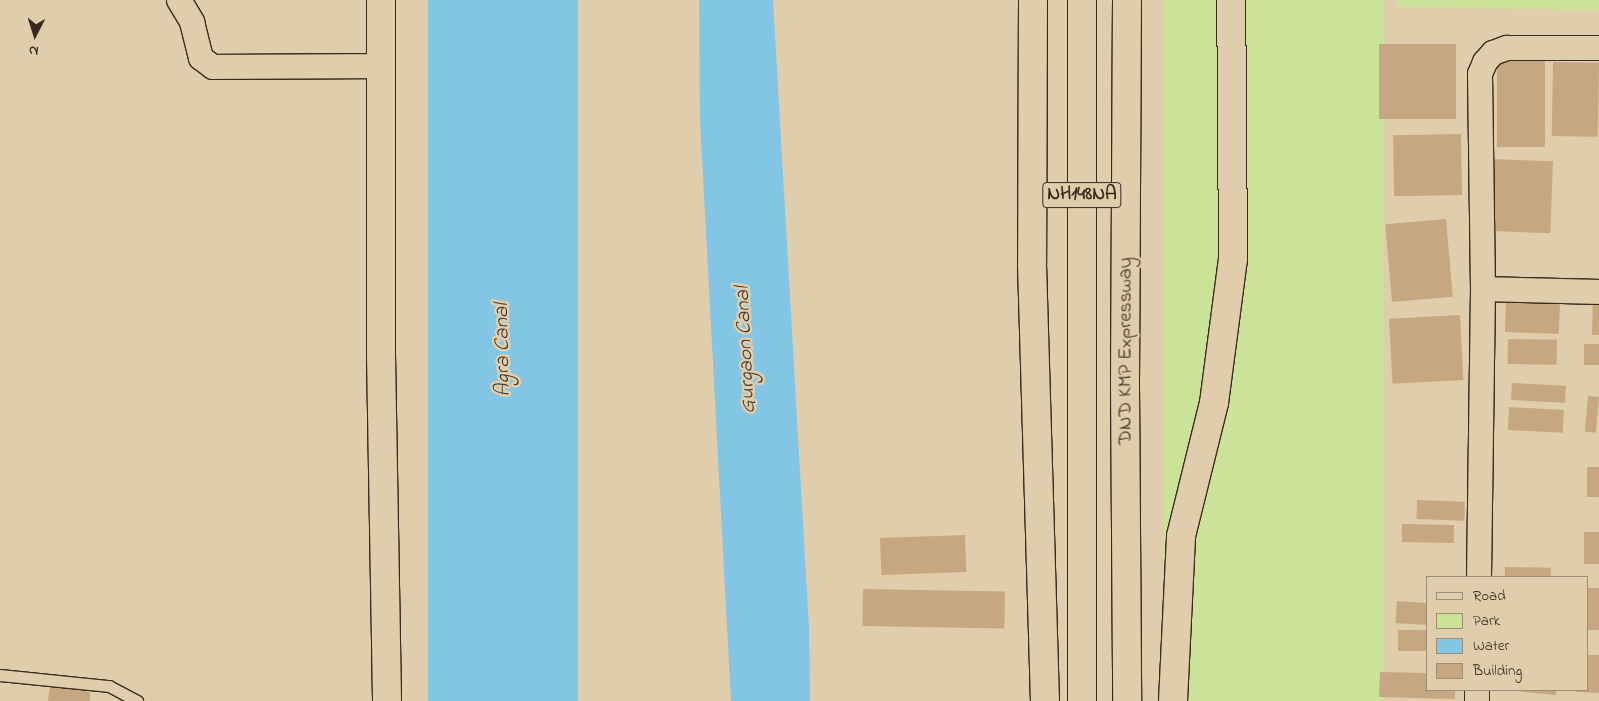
<!DOCTYPE html>
<html>
<head>
<meta charset="utf-8">
<style>
	body { margin:0 }
	#map { position:relative; width:1599px; height:701px; overflow:hidden; background:#e0cdab; font-family:"Indie Flower",sans-serif }
	div>[style] { position:absolute }
	.green>* { inset:0; background:#cbe399; transform-origin:0 0 }
	.water>* { inset:0; background:#83c5e4; transform-origin:0 0 }
	.building>* { inset:0; background:#c7a781; transform-origin:0 0 }
	.roads { filter:drop-shadow(1px 0 #3b2a1e) drop-shadow(-1px 0 #3b2a1e) drop-shadow(0 1px #3b2a1e) drop-shadow(0 -1px #3b2a1e) }
	.lane>* { height:11px; margin:-5.5px; padding:0 5.5px; transform-origin:5.5px; border-radius:5.5px; background:#e0cdab }
	.street>* { height:24px; margin:-12px; padding:0 12px; transform-origin:12px; border-radius:12px; background:#e0cdab }
	.secondary>* { height:28px; margin:-14px; padding:0 14px; transform-origin:14px; border-radius:14px; background:#e0cdab }
	.highway>* { height:28px; margin:-14px; padding:0 14px; transform-origin:14px; border-radius:14px; background:#e0cdab }
	span { translate:-50% -50%; white-space:nowrap; text-align:center; line-height:1.15; -webkit-text-stroke:5px #e0cdab; paint-order:stroke }
	.shield-label span { padding:1px 4px; background:#e0cdab; border:1px solid; border-radius:4px; -webkit-text-stroke-width:0 }
	.shield-label { font-size:19px; color:#3b2a1e; font-weight:700 }
	.street-label { font-size:20px; color:#3b2a1e }
	.water-label { font-size:21px; color:#423a32; font-style:italic }
	.legend { position:absolute; left:1426px; top:576px; width:162px; height:115px; box-sizing:border-box; background:#e0cdab; border:1px solid #9e8c73; margin:0; padding:6px 9px; list-style:none; font-size:15px; color:#3b2a1e }
	.legend li { display:flex; align-items:center; gap:10px; height:25px }
	.legend b { width:25px; border:1px solid #9e8c73 }
	.north { position:absolute; left:10px; top:10px; width:50px; height:50px; -webkit-text-stroke:4px #e0cdab; paint-order:stroke; rotate:185deg; font-size:14px; font-weight:700; line-height:20px; text-align:center; color:#3b2a1e }
	.north::after { content:''; display:block; margin:auto; width:18px; height:22px; background:#3b2a1e; clip-path:polygon(50% 0,100% 100%,50% 72%,0 100%) }
</style>
</head>
<body>
<div id="map">
	<div class="green">
		<i style="left:1164px;top:0;width:220px;height:701px"></i>
		<i style="clip-path:polygon(1397px 0,1599px 0,1599px 10px,1397px 7px)"></i>
	</div>
	<div class="water">
		<i style="left:428px;top:0;width:150px;height:701px"></i>
		<i style="clip-path:polygon(699px 0,773px 0,809px 628px,810px 701px,731px 701px,700px 120px)"></i>
	</div>
	<div class="building">
		<i style="left:1379px;top:44px;width:77px;height:75px"></i>
		<i style="left:1497px;top:57px;width:48px;height:90px"></i>
		<i style="left:1553px;top:62px;width:46px;height:74px;rotate:1deg"></i>
		<i style="left:1461px;top:134px;width:61px;height:68px;rotate:89deg"></i>
		<i style="left:1490px;top:159px;width:63px;height:72px;rotate:2deg"></i>
		<i style="left:1446px;top:219px;width:78px;height:61px;rotate:85deg"></i>
		<i style="clip-path:polygon(1593px 298px,1599px 298px,1599px 335px,1592px 335px)"></i>
		<i style="left:1506px;top:301px;width:54px;height:31px;rotate:2deg"></i>
		<i style="left:1460px;top:315px;width:65px;height:71px;rotate:87deg"></i>
		<i style="left:1508px;top:339px;width:49px;height:25px;rotate:1deg"></i>
		<i style="left:1584px;top:344px;width:15px;height:21px"></i>
		<i style="left:1512px;top:383px;width:54px;height:17px;rotate:3deg"></i>
		<i style="left:1588px;top:396px;width:11px;height:36px;rotate:5deg"></i>
		<i style="left:1509px;top:407px;width:55px;height:23px;rotate:3deg"></i>
		<i style="left:1587px;top:467px;width:12px;height:30px"></i>
		<i style="left:1417px;top:500px;width:48px;height:19px;rotate:2deg"></i>
		<i style="left:1402px;top:524px;width:52px;height:18px;rotate:1deg"></i>
		<i style="left:1584px;top:532px;width:15px;height:32px"></i>
		<i style="left:965px;top:535px;width:37px;height:85px;rotate:88deg"></i>
		<i style="left:1505px;top:567px;width:46px;height:10px;rotate:1deg"></i>
		<i style="left:1588px;top:588px;width:11px;height:42px"></i>
		<i style="left:863px;top:589px;width:142px;height:37px;rotate:1deg"></i>
		<i style="left:1397px;top:601px;width:31px;height:22px;rotate:4deg"></i>
		<i style="left:1398px;top:630px;width:30px;height:21px"></i>
		<i style="clip-path:polygon(1588px 655px,1599px 655px,1599px 693px,1576px 692px,1576px 690px,1588px 690px)"></i>
		<i style="clip-path:polygon(1380px 672px,1428px 673px,1428px 690px,1455px 690px,1455px 699px,1379px 697px)"></i>
		<i style="clip-path:polygon(50px 684px,90px 692px,90px 701px,48px 701px)"></i>
		<i style="clip-path:polygon(1504px 690px,1556px 690px,1556px 695px)"></i>
	</div>
	<div class="roads">
		<div class="lane">
			<i style="left:0;top:675px;width:110px;rotate:5.8deg"></i>
			<i style="left:109px;top:686px;width:32px;rotate:28deg"></i>
		</div>
		<div class="street">
			<i style="left:179px;top:0;width:26px;rotate:59deg"></i>
			<i style="left:192px;top:22px;width:37px;rotate:76deg"></i>
			<i style="left:201px;top:58px;width:15px;rotate:37deg"></i>
			<i style="left:213px;top:67px;width:168px;rotate:-0.3deg"></i>
			<i style="left:1483px;top:289px;width:116px;rotate:1.5deg"></i>
			<i style="left:1479px;top:577px;width:288px;rotate:-89.2deg"></i>
			<i style="left:1483px;top:289px;width:215px;rotate:-90.8deg"></i>
			<i style="left:1480px;top:74px;width:13px;rotate:-67deg"></i>
			<i style="left:1485px;top:62px;width:12px;rotate:-48deg"></i>
			<i style="left:1493px;top:53px;width:15px;rotate:-20deg"></i>
			<i style="left:1507px;top:48px;width:92px"></i>
			<i style="left:1477px;top:701px;width:11px;rotate:-90deg"></i>
		</div>
		<div class="secondary">
			<i style="left:381px;top:0;width:355px;rotate:90deg"></i>
			<i style="left:381px;top:355px;width:346px;rotate:89deg"></i>
			<i style="left:1033px;top:0;width:264px;rotate:90.2deg"></i>
			<i style="left:1032px;top:264px;width:437px;rotate:88.3deg"></i>
			<i style="left:1173px;top:701px;width:165px;rotate:-87.2deg"></i>
			<i style="left:1181px;top:536px;width:137px;rotate:-76.1deg"></i>
			<i style="left:1214px;top:403px;width:145px;rotate:-82.5deg"></i>
			<i style="left:1233px;top:259px;width:259px;rotate:-90.4deg"></i>
		</div>
		<div class="highway">
			<i style="left:1127px;top:0;width:386px;rotate:90.3deg"></i>
			<i style="left:1125px;top:386px;width:315px;rotate:89.6deg"></i>
			<i style="left:1082px;top:701px;width:701px;rotate:-90deg"></i>
		</div>
	</div>
	<div class="shield-label">
		<span style="left:1082px;top:195px">NH148NA</span>
	</div>
	<div class="street-label">
		<span style="left:1126px;top:351px;rotate:-90deg">DND KMP Expressway</span>
	</div>
	<div class="water-label">
		<span style="left:503px;top:350px;rotate:-91deg">Agra Canal</span>
		<span style="left:746px;top:350px;rotate:-93deg">Gurgaon Canal</span>
	</div>
	<ul class="legend">
	<li><b style="height:6px;background:#e0cdab"></b>Road</li>
	<li><b style="height:14px;background:#cbe399"></b>Park</li>
	<li><b style="height:14px;background:#83c5e4"></b>Water</li>
	<li><b style="height:14px;background:#c7a781"></b>Building</li>
	</ul>
	<div class="north">N</div>
</div>
</body>
</html>
